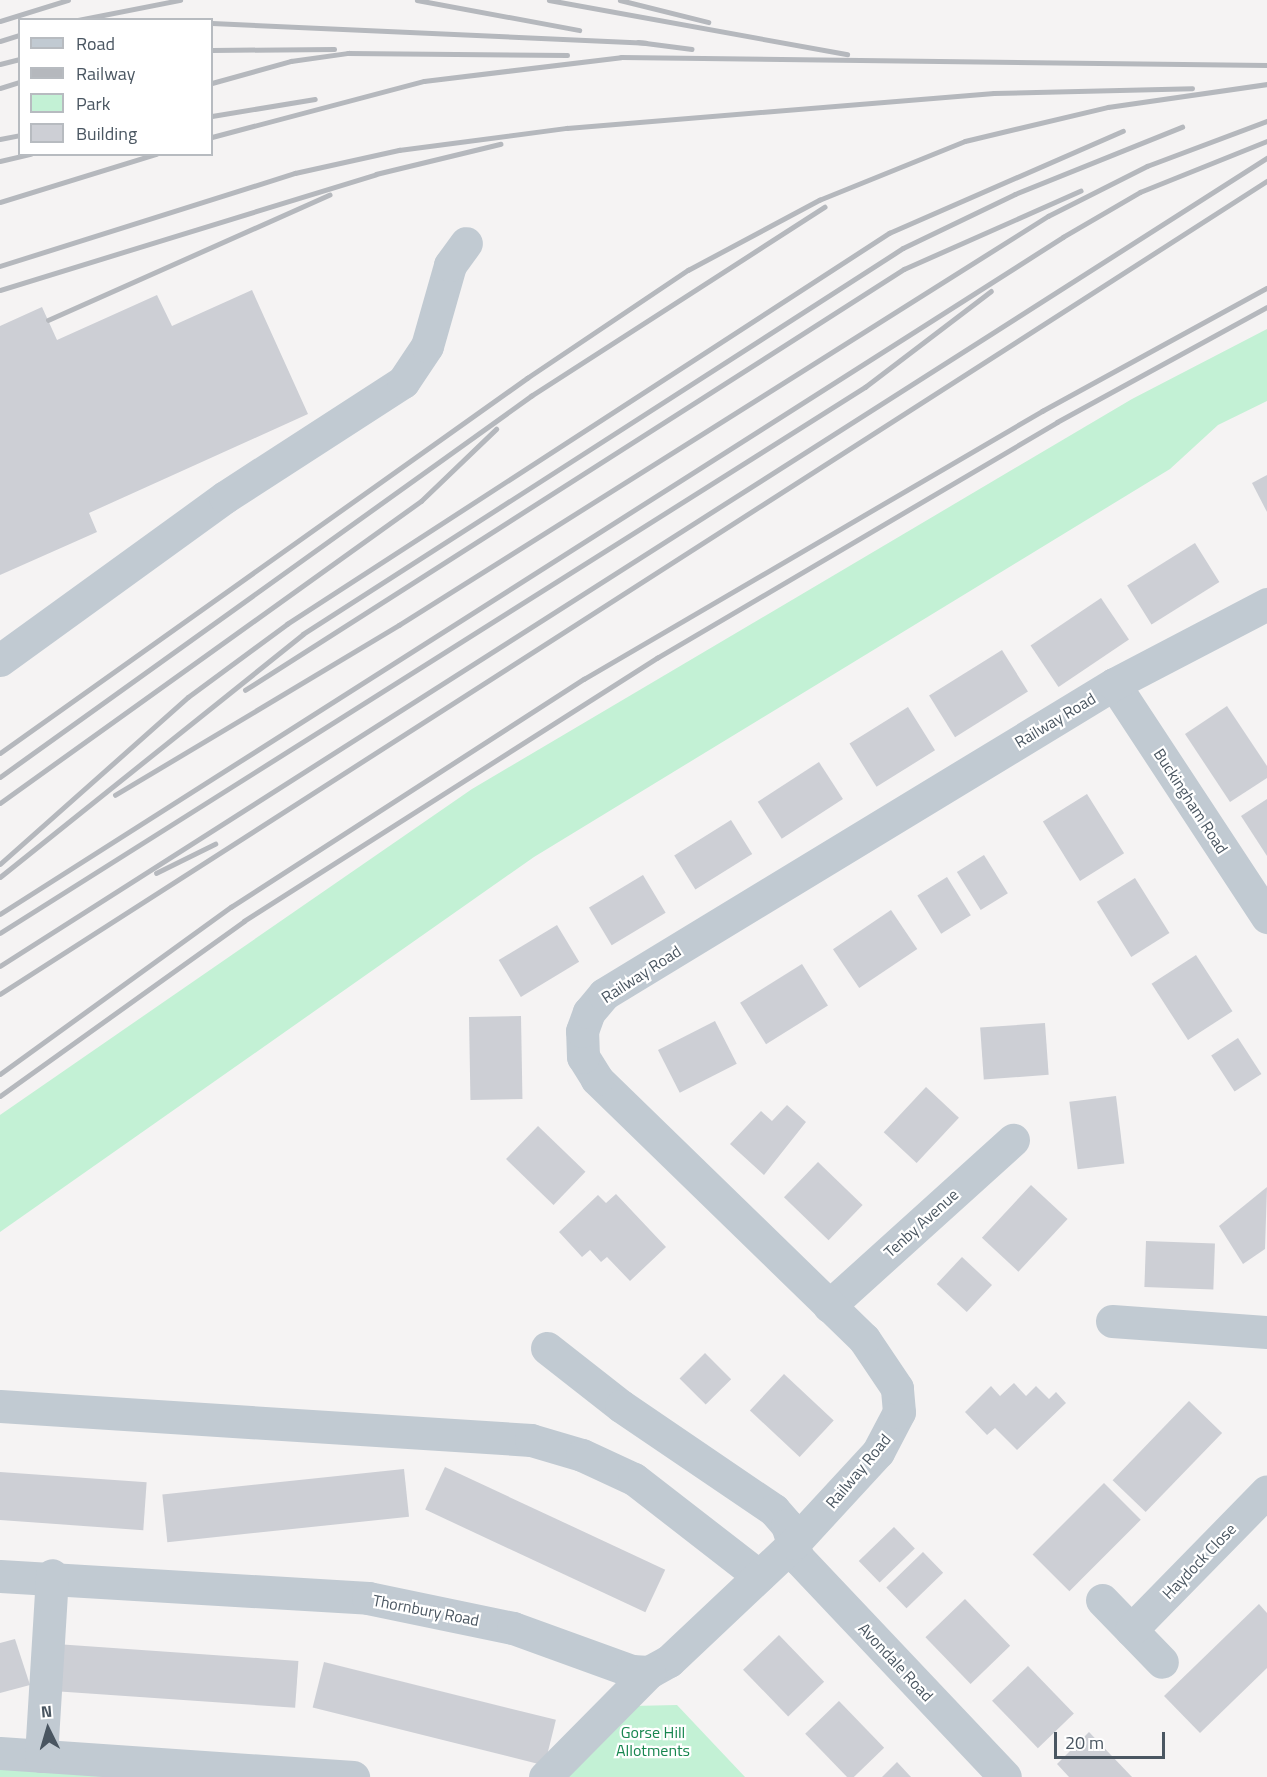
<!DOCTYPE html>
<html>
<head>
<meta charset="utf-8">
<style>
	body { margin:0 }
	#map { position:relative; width:1267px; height:1777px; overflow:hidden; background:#f5f3f3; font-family:"Titillium Web",sans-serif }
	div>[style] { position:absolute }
	.green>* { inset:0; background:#c3f1d5 }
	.building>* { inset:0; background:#cdcfd5; transform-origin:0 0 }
	.minor>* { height:33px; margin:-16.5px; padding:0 16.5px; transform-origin:16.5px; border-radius:16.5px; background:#c1cad2 }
	.rail>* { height:4.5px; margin:-2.25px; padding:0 2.25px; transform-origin:2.25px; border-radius:2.25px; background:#b5b8bd }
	span { translate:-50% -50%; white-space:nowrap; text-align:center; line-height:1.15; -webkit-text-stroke:4.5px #fff; paint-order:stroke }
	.street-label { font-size:16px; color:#4a5661 }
	.park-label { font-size:16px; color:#17864f }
	.legend { position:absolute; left:18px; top:18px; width:195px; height:138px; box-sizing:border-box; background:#fff; border:2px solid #b7bbc0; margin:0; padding:8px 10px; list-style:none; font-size:18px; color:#4a5661 }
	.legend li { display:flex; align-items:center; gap:12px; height:30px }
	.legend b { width:30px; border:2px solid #b7bbc0 }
	.north { position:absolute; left:18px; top:1699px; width:60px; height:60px; -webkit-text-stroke:4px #fff; paint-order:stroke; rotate:355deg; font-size:16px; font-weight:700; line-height:24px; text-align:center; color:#4a5661 }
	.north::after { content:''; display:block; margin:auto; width:21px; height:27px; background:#4a5661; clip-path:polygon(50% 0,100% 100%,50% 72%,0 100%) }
	.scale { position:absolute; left:1054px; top:1732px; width:111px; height:27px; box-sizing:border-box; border:3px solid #4a5661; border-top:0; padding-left:8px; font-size:18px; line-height:21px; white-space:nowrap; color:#4a5661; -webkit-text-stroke:4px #fff; paint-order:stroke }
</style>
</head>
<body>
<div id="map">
	<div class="green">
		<i style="clip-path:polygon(1267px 329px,1267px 401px,1218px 425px,1170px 469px,534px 857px,0 1232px,0 1115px,472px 789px,1132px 399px)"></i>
		<i style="clip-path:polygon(677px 1705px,745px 1777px,557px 1777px,632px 1706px)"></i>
		<i style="clip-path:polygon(0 1762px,253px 1777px,0 1777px)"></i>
	</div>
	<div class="building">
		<i style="clip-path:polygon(252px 290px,308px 414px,89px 513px,97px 532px,0 575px,0 326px,42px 307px,57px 340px,157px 295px,172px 326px)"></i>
		<i style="clip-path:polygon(1267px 475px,1267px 512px,1252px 483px)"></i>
		<i style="left:1195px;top:543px;width:46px;height:80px;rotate:58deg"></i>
		<i style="left:1101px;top:598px;width:50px;height:85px;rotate:56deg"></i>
		<i style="left:1002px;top:650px;width:49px;height:86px;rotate:58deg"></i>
		<i style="clip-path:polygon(1227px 706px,1267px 766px,1267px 778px,1230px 802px,1185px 734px)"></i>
		<i style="left:908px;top:707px;width:51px;height:69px;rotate:58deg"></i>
		<i style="left:819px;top:762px;width:44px;height:73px;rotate:57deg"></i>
		<i style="left:1087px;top:794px;width:70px;height:52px;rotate:58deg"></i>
		<i style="clip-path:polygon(1267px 799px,1267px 856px,1241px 816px)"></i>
		<i style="left:731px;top:820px;width:40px;height:67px;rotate:58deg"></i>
		<i style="left:984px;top:855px;width:45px;height:32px;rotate:58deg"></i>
		<i style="left:643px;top:875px;width:44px;height:63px;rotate:59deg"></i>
		<i style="left:947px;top:877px;width:45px;height:35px;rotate:58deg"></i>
		<i style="left:1135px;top:878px;width:65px;height:45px;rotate:58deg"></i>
		<i style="left:891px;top:910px;width:47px;height:70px;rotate:56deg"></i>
		<i style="left:557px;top:925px;width:43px;height:68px;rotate:59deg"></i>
		<i style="left:1196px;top:955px;width:67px;height:53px;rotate:57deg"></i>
		<i style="left:802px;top:964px;width:49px;height:73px;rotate:58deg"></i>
		<i style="left:521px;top:1016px;width:83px;height:52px;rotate:89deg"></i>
		<i style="left:715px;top:1021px;width:48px;height:64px;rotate:63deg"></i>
		<i style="left:1045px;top:1023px;width:52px;height:65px;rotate:86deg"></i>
		<i style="left:1238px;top:1038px;width:43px;height:32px;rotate:57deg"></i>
		<i style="left:926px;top:1087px;width:45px;height:62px;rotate:43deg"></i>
		<i style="left:1116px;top:1096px;width:68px;height:47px;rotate:83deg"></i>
		<i style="clip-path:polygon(787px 1105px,806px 1122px,764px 1175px,730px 1144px,761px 1111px,772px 1121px)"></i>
		<i style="left:538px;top:1126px;width:66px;height:46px;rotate:44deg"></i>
		<i style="left:818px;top:1162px;width:62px;height:49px;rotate:44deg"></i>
		<i style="left:1031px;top:1185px;width:50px;height:72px;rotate:43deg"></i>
		<i style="clip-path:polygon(1267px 1187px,1265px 1249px,1243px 1264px,1219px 1226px)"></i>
		<i style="clip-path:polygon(616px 1194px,666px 1247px,630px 1281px,607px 1257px,601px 1262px,590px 1250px,582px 1257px,559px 1232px,598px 1195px,606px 1203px)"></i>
		<i style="left:1146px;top:1241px;width:69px;height:46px;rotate:2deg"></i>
		<i style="left:962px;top:1257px;width:41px;height:37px;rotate:43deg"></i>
		<i style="left:705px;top:1353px;width:37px;height:36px;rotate:45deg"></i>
		<i style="left:784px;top:1374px;width:68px;height:50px;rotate:43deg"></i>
		<i style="clip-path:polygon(1014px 1383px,1026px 1396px,1036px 1386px,1049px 1399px,1056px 1392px,1066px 1403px,1017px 1450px,995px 1428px,987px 1435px,965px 1412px,991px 1386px,1000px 1396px)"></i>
		<i style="left:1189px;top:1401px;width:46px;height:110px;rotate:44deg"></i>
		<i style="left:445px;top:1467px;width:243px;height:47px;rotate:25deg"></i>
		<i style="left:404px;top:1469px;width:48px;height:243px;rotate:84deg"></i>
		<i style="left:0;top:1472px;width:147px;height:48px;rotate:4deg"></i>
		<i style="left:1104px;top:1483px;width:52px;height:101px;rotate:45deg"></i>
		<i style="left:894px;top:1527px;width:30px;height:49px;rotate:46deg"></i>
		<i style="left:923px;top:1552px;width:29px;height:51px;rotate:46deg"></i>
		<i style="left:965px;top:1599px;width:65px;height:55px;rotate:46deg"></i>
		<i style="clip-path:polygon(1259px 1604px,1267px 1613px,1267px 1668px,1200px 1733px,1164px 1696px)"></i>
		<i style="left:779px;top:1635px;width:65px;height:50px;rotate:46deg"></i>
		<i style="clip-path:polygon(15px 1639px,30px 1685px,0 1693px,0 1643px)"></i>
		<i style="left:56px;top:1644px;width:243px;height:47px;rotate:4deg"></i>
		<i style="left:324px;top:1662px;width:239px;height:47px;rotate:14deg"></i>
		<i style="left:1028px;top:1666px;width:66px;height:50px;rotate:46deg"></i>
		<i style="left:839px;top:1701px;width:65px;height:47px;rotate:46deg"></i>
		<i style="clip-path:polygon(1089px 1732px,1132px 1777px,1069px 1777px,1057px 1764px)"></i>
		<i style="clip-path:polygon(897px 1762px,911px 1777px,882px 1777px)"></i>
	</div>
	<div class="minor">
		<i style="left:0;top:660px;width:278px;rotate:-35.9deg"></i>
		<i style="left:225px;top:497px;width:212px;rotate:-32.9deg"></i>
		<i style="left:403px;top:382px;width:43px;rotate:-56.3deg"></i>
		<i style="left:427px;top:346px;width:84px;rotate:-74.1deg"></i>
		<i style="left:450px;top:265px;width:27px;rotate:-54deg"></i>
		<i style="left:1114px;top:684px;width:279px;rotate:56.7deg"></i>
		<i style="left:829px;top:1306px;width:248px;rotate:-42.1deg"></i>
		<i style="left:1112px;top:1321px;width:155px;rotate:4.1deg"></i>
		<i style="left:547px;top:1348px;width:94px;rotate:38.1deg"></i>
		<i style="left:621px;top:1406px;width:185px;rotate:34.2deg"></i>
		<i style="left:774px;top:1510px;width:20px;rotate:49deg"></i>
		<i style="left:787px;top:1525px;width:35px;rotate:72deg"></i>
		<i style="left:798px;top:1558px;width:301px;rotate:46.6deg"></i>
		<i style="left:0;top:1406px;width:532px;rotate:3.66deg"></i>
		<i style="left:531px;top:1440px;width:53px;rotate:16.4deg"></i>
		<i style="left:582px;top:1455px;width:57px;rotate:24.8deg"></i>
		<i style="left:634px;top:1479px;width:158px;rotate:37.8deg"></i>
		<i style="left:0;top:1576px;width:369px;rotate:3.4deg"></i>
		<i style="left:368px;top:1598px;width:148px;rotate:11.7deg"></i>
		<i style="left:513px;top:1628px;width:127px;rotate:19.9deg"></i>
		<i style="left:632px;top:1671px;width:17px;rotate:3deg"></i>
		<i style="left:649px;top:1672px;width:23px;rotate:-29deg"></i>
		<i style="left:669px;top:1661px;width:172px;rotate:-43.3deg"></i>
		<i style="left:794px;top:1543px;width:124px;rotate:-47.3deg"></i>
		<i style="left:878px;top:1452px;width:45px;rotate:-62.3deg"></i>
		<i style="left:899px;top:1412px;width:24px;rotate:-95deg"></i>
		<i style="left:897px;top:1388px;width:59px;rotate:-124deg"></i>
		<i style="left:864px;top:1339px;width:373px;rotate:-135.8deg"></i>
		<i style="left:597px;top:1079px;width:26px;rotate:-122deg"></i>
		<i style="left:583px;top:1057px;width:26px;rotate:-92deg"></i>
		<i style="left:582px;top:1031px;width:20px;rotate:-70deg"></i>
		<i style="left:589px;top:1012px;width:23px;rotate:-50deg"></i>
		<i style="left:604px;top:994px;width:597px;rotate:-31.29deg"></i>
		<i style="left:1114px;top:684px;width:173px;rotate:-27.6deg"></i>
		<i style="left:1102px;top:1600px;width:86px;rotate:45.9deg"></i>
		<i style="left:1131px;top:1630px;width:194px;rotate:-45.6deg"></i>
		<i style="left:0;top:1753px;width:354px;rotate:3.9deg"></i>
		<i style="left:41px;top:1756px;width:181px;rotate:-86.5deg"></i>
		<i style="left:545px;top:1777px;width:148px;rotate:-45.3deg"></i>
	</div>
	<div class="rail">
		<i style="left:417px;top:0;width:165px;rotate:10.5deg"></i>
		<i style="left:549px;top:0;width:303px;rotate:10.3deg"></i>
		<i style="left:620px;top:0;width:91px;rotate:14deg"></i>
		<i style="left:78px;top:20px;width:104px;rotate:-11.1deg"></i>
		<i style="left:0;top:21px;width:71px;rotate:-17.2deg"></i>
		<i style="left:212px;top:23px;width:434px;rotate:2.6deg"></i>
		<i style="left:0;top:41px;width:21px;rotate:-17deg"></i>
		<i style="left:638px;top:42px;width:54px;rotate:7.4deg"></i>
		<i style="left:212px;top:50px;width:122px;rotate:-0.5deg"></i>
		<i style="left:0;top:64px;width:21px;rotate:-14deg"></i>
		<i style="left:212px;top:83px;width:82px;rotate:-15.6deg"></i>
		<i style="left:291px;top:61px;width:58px;rotate:-8deg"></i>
		<i style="left:348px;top:53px;width:219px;rotate:0.5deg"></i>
		<i style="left:0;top:88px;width:21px;rotate:-17deg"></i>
		<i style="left:212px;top:116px;width:104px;rotate:-9.4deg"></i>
		<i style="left:212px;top:137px;width:219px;rotate:-14.8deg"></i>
		<i style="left:424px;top:81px;width:198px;rotate:-6.9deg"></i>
		<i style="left:621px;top:57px;width:646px;rotate:0.71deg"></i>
		<i style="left:0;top:139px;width:20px;rotate:-11deg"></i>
		<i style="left:0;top:161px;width:31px;rotate:-13deg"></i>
		<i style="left:0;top:202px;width:163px;rotate:-17.1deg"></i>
		<i style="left:0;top:266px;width:309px;rotate:-17.5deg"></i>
		<i style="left:295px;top:173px;width:107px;rotate:-12.5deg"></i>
		<i style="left:399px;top:150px;width:169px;rotate:-7.5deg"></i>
		<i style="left:567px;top:128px;width:428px;rotate:-4.7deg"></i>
		<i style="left:994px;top:93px;width:198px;rotate:-1.4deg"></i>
		<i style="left:0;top:290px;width:393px;rotate:-17.1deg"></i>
		<i style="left:376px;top:174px;width:128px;rotate:-13.6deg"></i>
		<i style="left:48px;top:320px;width:308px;rotate:-24deg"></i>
		<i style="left:245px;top:690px;width:782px;rotate:-32.57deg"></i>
		<i style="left:904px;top:269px;width:193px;rotate:-23.9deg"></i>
		<i style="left:0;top:753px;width:647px;rotate:-35.43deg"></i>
		<i style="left:527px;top:378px;width:194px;rotate:-33.9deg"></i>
		<i style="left:688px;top:270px;width:149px;rotate:-28.1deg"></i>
		<i style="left:819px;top:200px;width:157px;rotate:-22deg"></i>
		<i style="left:965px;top:141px;width:147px;rotate:-13.4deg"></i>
		<i style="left:1108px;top:107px;width:161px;rotate:-8.2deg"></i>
		<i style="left:0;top:777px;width:654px;rotate:-35.66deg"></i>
		<i style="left:531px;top:396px;width:349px;rotate:-32.8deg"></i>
		<i style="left:115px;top:795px;width:331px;rotate:-30.9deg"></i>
		<i style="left:399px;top:625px;width:767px;rotate:-32.22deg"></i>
		<i style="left:1048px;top:216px;width:111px;rotate:-26.8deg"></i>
		<i style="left:1147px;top:166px;width:128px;rotate:-20.6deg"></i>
		<i style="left:0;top:803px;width:518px;rotate:-35.65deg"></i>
		<i style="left:421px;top:501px;width:104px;rotate:-43.8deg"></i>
		<i style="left:0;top:864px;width:251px;rotate:-41.6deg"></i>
		<i style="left:188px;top:697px;width:123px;rotate:-36.4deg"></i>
		<i style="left:287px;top:624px;width:718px;rotate:-33deg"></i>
		<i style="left:889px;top:233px;width:255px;rotate:-23.6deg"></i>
		<i style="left:156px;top:873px;width:66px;rotate:-26.2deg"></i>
		<i style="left:0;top:877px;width:388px;rotate:-38.7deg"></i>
		<i style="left:303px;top:634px;width:713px;rotate:-32.75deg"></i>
		<i style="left:903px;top:248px;width:124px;rotate:-25.7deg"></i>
		<i style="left:1015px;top:194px;width:180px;rotate:-21.9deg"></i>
		<i style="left:0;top:914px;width:1260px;rotate:-32.49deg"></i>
		<i style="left:1063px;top:237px;width:89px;rotate:-30.3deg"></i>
		<i style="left:1140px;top:192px;width:137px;rotate:-21.9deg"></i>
		<i style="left:0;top:933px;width:1023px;rotate:-32.26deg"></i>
		<i style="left:865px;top:387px;width:158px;rotate:-37.3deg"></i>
		<i style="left:0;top:966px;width:1503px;rotate:-32.53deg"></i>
		<i style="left:0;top:994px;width:1505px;rotate:-32.69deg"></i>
		<i style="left:0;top:1074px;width:285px;rotate:-35.9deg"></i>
		<i style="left:231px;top:907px;width:420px;rotate:-32.9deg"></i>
		<i style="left:584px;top:679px;width:531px;rotate:-30.33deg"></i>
		<i style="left:1042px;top:411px;width:256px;rotate:-28.7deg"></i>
		<i style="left:0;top:1096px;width:300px;rotate:-35.6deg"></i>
		<i style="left:244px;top:921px;width:490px;rotate:-32.5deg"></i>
		<i style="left:657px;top:658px;width:464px;rotate:-30.5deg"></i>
		<i style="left:1057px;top:422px;width:239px;rotate:-28.7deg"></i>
	</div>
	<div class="street-label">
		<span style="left:1055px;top:720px;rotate:-31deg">Railway Road</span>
		<span style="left:1191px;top:801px;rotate:57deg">Buckingham Road</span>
		<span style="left:641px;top:974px;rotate:-33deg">Railway Road</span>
		<span style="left:921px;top:1223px;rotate:-42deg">Tenby Avenue</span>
		<span style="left:858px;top:1471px;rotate:-50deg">Railway Road</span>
		<span style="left:1199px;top:1561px;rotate:-46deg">Haydock Close</span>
		<span style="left:426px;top:1610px;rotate:11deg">Thornbury Road</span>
		<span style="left:896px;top:1662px;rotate:47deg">Avondale Road</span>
	</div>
	<div class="park-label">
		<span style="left:653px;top:1741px">Gorse Hill<br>Allotments</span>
	</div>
	<ul class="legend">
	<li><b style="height:8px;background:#c1cad2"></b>Road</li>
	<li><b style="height:8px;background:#b5b8bd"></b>Railway</li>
	<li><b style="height:16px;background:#c3f1d5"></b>Park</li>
	<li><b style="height:16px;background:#cdcfd5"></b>Building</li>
	</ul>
	<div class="north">N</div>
	<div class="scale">20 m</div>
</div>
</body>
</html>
